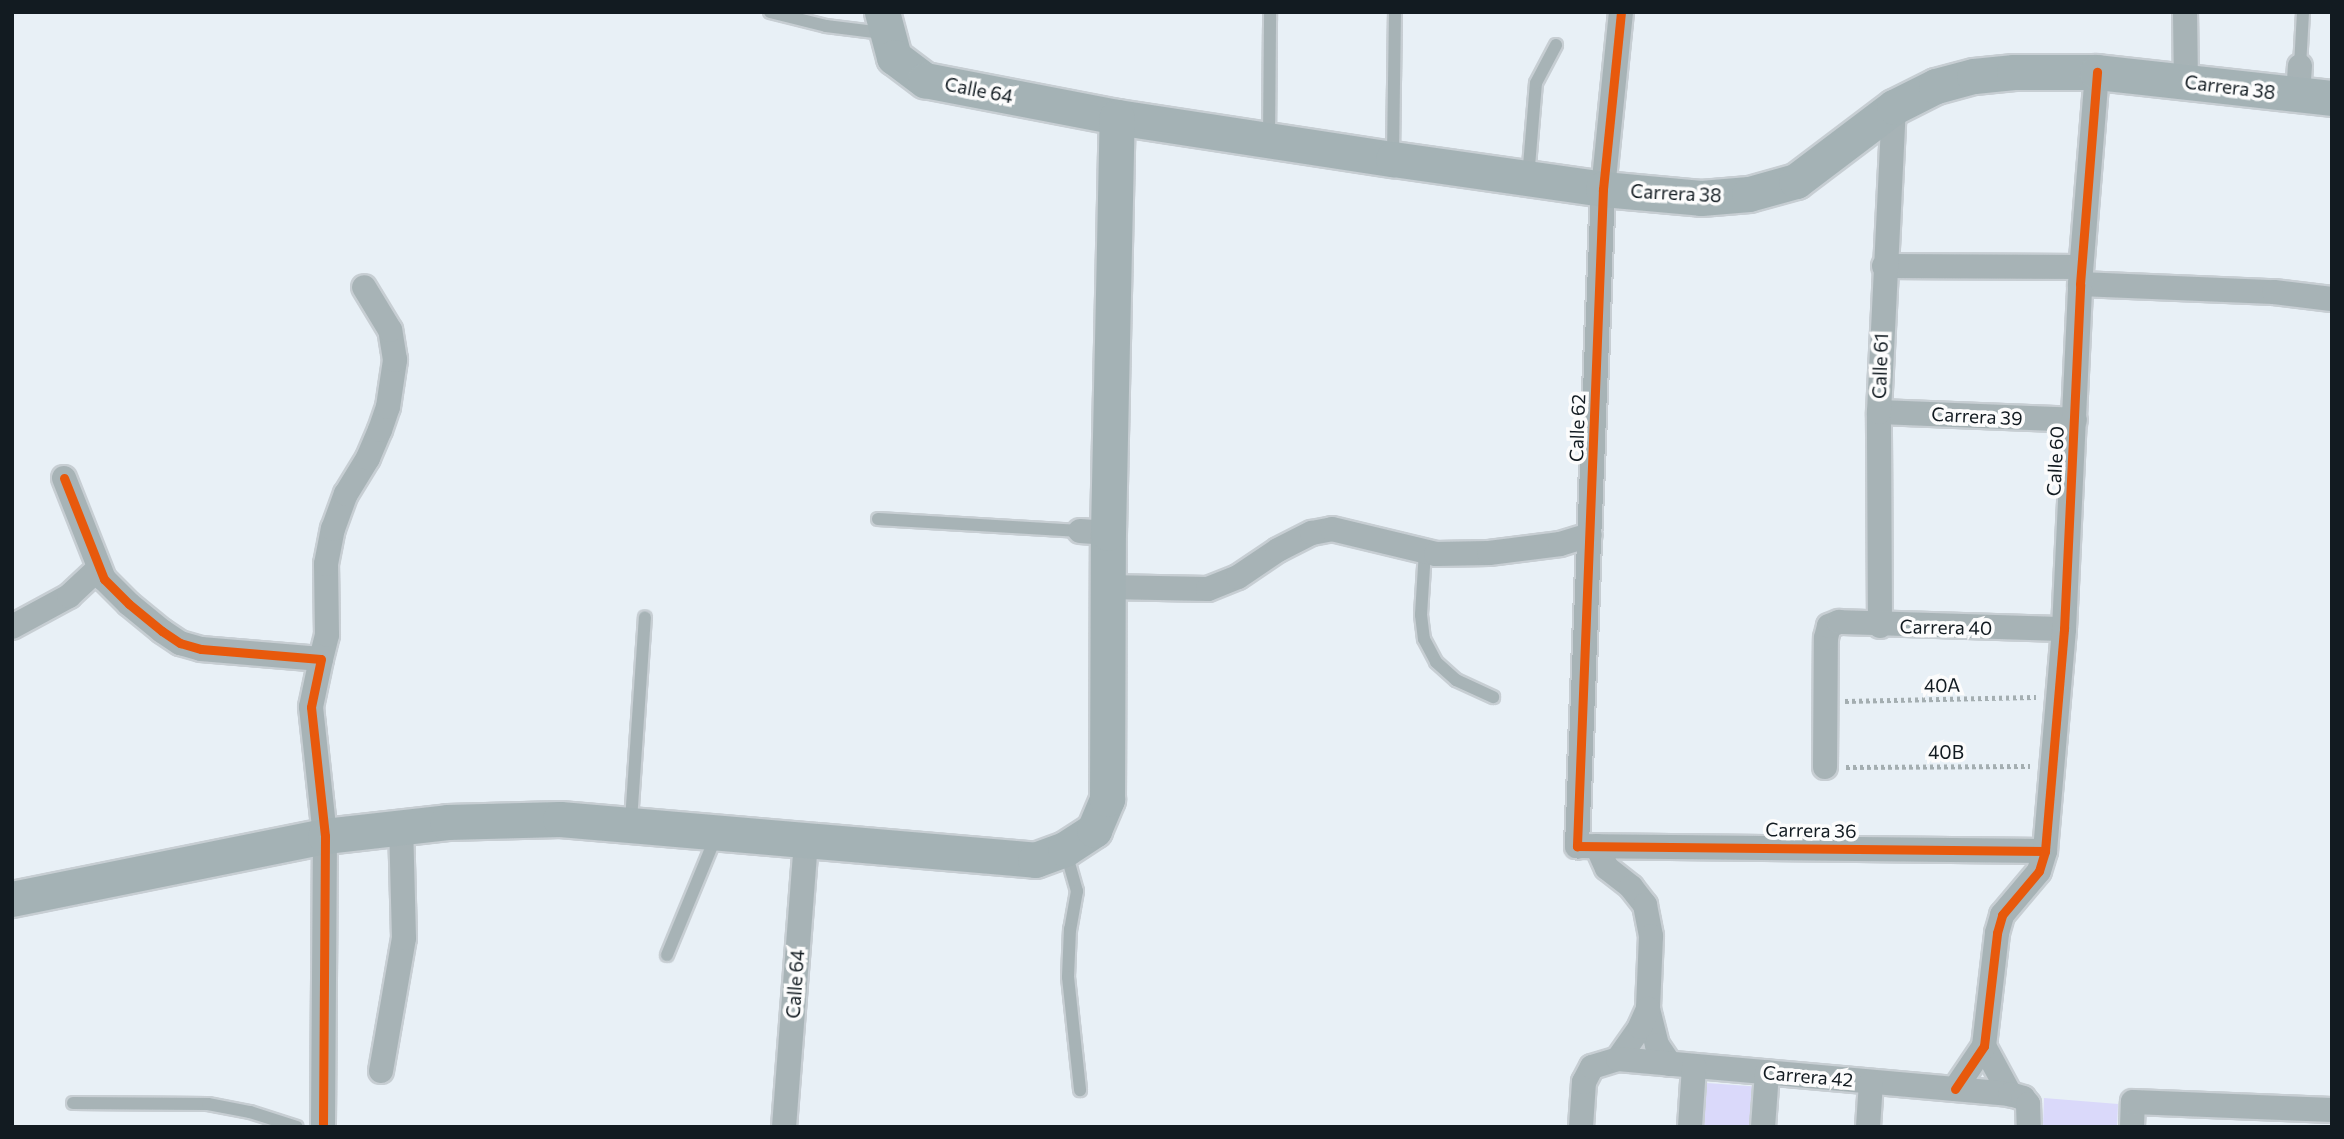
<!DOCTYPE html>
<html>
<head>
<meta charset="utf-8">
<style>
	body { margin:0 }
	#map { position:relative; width:2344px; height:1139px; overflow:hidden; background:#e8f0f6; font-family:Commissioner,sans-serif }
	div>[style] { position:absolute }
	.green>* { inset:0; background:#dad9fa; transform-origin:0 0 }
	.path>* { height:4.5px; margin-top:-2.25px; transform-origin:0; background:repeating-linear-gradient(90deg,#a4aeb1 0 3.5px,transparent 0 7px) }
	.roads { filter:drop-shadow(2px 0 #c7ced3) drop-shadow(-2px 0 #c7ced3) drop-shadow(0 2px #c7ced3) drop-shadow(0 -2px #c7ced3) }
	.lane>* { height:12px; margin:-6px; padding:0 6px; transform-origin:6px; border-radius:6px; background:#a7b3b6 }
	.street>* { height:24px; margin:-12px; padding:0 12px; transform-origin:12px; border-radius:12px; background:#a7b3b6 }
	.secondary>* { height:35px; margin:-17.5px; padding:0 17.5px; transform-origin:17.5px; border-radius:17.5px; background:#a4b2b5 }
	.cycleway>* { height:9px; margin:-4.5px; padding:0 4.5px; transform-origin:4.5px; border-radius:4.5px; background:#e8590c }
	span { translate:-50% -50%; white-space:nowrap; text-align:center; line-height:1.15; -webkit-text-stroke:7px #fcfcfc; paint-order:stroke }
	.street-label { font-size:19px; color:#121b21 }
	.frame { position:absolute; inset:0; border:14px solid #121b21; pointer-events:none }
</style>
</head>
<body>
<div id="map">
	<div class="green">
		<i style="left:1707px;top:1083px;width:45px;height:44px;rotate:4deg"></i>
		<i style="clip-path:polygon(2044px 1098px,2118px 1104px,2117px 1127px,2043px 1127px)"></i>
	</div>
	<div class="path">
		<i style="left:1845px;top:701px;width:191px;rotate:-1.2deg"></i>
		<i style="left:1846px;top:767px;width:184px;rotate:-0.3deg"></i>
	</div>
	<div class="roads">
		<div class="lane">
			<i style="left:770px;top:12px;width:58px;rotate:14deg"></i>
			<i style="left:826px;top:26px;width:57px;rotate:7deg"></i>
			<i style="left:2300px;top:66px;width:54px;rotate:-86.8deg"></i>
			<i style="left:1269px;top:139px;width:127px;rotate:-89.5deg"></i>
			<i style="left:1393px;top:155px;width:143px;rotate:-89.2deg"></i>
			<i style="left:1528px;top:178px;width:95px;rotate:-85.2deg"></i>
			<i style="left:1536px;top:83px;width:43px;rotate:-62.2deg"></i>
			<i style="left:878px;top:519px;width:202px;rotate:3.4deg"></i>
			<i style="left:1425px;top:551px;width:64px;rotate:93.6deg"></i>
			<i style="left:1421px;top:615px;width:24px;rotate:83deg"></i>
			<i style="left:1424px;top:639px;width:26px;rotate:62deg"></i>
			<i style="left:1436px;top:662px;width:27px;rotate:42deg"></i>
			<i style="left:1456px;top:680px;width:41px;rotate:24.7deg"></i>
			<i style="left:631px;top:821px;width:204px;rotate:-86.1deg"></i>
			<i style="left:1065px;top:849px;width:44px;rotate:74.1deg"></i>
			<i style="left:1077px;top:891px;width:39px;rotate:100deg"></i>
			<i style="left:1070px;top:929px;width:48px;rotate:92.4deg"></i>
			<i style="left:1068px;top:977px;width:114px;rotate:83.9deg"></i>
			<i style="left:667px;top:955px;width:129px;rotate:-67.6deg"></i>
			<i style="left:73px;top:1103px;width:135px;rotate:0.4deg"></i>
			<i style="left:208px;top:1104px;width:43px;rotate:10.8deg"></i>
			<i style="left:250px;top:1112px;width:49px;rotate:17.7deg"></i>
		</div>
		<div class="street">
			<i style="left:1621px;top:12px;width:178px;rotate:95.8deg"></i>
			<i style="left:1603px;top:189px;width:658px;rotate:92.27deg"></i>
			<i style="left:1577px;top:846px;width:468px;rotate:0.6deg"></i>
			<i style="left:2185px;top:12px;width:70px;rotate:89.2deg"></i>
			<i style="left:2298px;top:94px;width:28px;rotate:-86deg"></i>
			<i style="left:1884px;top:266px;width:197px;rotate:0.3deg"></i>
			<i style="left:2080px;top:284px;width:194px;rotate:2.4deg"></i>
			<i style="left:2274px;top:292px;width:58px;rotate:6.9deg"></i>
			<i style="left:1879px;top:412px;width:196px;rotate:2.3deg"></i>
			<i style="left:64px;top:478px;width:109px;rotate:68.4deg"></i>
			<i style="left:104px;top:579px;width:35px;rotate:45deg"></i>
			<i style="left:129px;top:604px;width:43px;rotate:39.3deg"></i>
			<i style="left:162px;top:631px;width:22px;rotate:34deg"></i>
			<i style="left:180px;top:643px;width:22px;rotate:16deg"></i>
			<i style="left:201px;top:649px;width:120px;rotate:4.8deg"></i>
			<i style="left:321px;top:659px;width:49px;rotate:101.8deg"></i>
			<i style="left:311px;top:707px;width:130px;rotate:83.8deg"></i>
			<i style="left:325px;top:836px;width:291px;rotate:90.4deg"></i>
			<i style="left:1080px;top:531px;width:28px;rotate:4deg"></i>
			<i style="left:1108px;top:587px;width:100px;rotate:1.1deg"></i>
			<i style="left:1208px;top:589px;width:32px;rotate:-22deg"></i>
			<i style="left:1238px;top:577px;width:48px;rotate:-34deg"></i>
			<i style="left:1278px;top:550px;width:38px;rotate:-27deg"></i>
			<i style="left:1312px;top:533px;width:20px;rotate:-11deg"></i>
			<i style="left:1332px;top:529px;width:107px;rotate:13.5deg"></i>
			<i style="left:1436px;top:554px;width:53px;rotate:-1.1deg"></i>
			<i style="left:1489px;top:553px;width:72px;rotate:-7.2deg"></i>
			<i style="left:1560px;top:544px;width:31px;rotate:-17deg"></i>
			<i style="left:1880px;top:626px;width:214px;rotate:-90.3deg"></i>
			<i style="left:1879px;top:412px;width:305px;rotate:-87.2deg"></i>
			<i style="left:12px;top:627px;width:65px;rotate:-28.5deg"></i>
			<i style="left:69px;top:596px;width:41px;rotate:-43deg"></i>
			<i style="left:321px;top:659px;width:25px;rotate:-76deg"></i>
			<i style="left:327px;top:635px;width:71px;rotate:-90.8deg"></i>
			<i style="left:326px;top:564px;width:36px;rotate:-79deg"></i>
			<i style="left:333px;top:529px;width:37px;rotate:-70deg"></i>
			<i style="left:346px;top:494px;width:42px;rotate:-58.6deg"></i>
			<i style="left:368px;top:458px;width:30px;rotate:-67deg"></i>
			<i style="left:380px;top:430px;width:24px;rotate:-71deg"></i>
			<i style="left:388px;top:407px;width:48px;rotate:-81.5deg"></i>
			<i style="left:395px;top:360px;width:30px;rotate:-99deg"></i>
			<i style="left:390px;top:330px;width:50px;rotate:-121.2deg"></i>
			<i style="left:1825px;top:767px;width:129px;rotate:-89.6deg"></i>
			<i style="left:1826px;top:638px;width:12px;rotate:-76deg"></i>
			<i style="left:1829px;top:626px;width:11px;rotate:-22deg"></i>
			<i style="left:1839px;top:622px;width:225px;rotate:1.8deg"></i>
			<i style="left:1597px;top:846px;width:24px;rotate:66deg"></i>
			<i style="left:1607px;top:868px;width:31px;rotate:38deg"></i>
			<i style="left:1631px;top:887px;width:23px;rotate:52deg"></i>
			<i style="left:1645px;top:905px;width:32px;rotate:79deg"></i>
			<i style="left:1651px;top:936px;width:73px;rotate:92.4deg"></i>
			<i style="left:1648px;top:1009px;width:37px;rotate:76deg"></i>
			<i style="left:1657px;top:1045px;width:23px;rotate:56deg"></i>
			<i style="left:1984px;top:1046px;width:55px;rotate:61.6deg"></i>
			<i style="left:1618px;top:1059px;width:39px;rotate:-55deg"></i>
			<i style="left:1640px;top:1027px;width:20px;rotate:-66deg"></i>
			<i style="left:381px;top:1071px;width:135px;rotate:-80.2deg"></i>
			<i style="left:404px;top:938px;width:111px;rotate:-91.5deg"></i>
			<i style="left:1955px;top:1089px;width:52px;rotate:-56deg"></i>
			<i style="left:1984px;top:1046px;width:114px;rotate:-83.4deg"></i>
			<i style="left:1997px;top:933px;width:19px;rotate:-74deg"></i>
			<i style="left:2002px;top:915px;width:57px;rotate:-49.9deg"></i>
			<i style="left:2039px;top:871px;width:21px;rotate:-73deg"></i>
			<i style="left:2045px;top:851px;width:223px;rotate:-85.1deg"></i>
			<i style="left:2064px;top:629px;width:345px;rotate:-87.3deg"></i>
			<i style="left:2080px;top:284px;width:213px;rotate:-85.4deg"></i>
			<i style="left:784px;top:1127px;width:287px;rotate:-85.6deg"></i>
			<i style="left:1581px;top:1127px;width:45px;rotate:-86.2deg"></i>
			<i style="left:1584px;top:1082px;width:17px;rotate:-62deg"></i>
			<i style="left:1592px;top:1067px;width:27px;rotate:-17deg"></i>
			<i style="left:1618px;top:1059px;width:394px;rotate:5.1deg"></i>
			<i style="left:2010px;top:1094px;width:14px;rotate:17deg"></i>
			<i style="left:2023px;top:1098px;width:8px;rotate:50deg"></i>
			<i style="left:2028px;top:1104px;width:23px;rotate:88deg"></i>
			<i style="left:1690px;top:1127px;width:61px;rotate:-86.2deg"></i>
			<i style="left:1763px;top:1127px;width:55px;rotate:-85.8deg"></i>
			<i style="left:1868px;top:1127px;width:45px;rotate:-86.2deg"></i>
			<i style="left:2132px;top:1127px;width:25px;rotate:-88deg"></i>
			<i style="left:2133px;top:1102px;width:199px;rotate:2.3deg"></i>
		</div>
		<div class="secondary">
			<i style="left:882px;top:12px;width:47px;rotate:75.1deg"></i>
			<i style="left:894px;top:57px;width:39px;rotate:37deg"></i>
			<i style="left:925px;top:80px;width:196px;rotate:10.9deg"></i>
			<i style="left:1117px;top:117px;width:279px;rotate:8.7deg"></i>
			<i style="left:1393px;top:159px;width:212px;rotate:8.1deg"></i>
			<i style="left:1603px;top:189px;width:98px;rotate:5.2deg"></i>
			<i style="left:1701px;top:198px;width:48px;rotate:-4.8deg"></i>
			<i style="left:1749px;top:194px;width:49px;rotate:-15.5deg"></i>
			<i style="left:1796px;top:181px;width:123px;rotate:-37.1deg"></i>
			<i style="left:1894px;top:107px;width:47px;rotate:-26.6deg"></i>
			<i style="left:1936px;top:86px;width:39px;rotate:-15deg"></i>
			<i style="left:1974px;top:76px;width:40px;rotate:-5.7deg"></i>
			<i style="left:2014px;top:72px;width:83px"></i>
			<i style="left:2097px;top:72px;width:236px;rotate:6.3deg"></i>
			<i style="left:12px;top:899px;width:319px;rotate:-11.4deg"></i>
			<i style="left:325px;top:836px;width:123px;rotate:-6.5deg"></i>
			<i style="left:447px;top:822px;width:113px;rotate:-1.5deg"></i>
			<i style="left:560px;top:819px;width:477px;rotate:4.9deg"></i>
			<i style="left:1035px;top:860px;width:32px;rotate:-20deg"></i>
			<i style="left:1065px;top:849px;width:35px;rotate:-33deg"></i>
			<i style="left:1094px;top:830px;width:34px;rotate:-67deg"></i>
			<i style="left:1107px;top:799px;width:266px;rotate:-89.8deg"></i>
			<i style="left:1108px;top:533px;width:416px;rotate:-88.8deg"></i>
		</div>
	</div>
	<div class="cycleway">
		<i style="left:1621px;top:12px;width:178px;rotate:95.8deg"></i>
		<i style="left:1603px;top:189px;width:658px;rotate:92.27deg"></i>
		<i style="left:1577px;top:846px;width:468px;rotate:0.6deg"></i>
		<i style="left:64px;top:478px;width:109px;rotate:68.4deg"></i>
		<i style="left:104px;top:579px;width:35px;rotate:45deg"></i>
		<i style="left:129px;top:604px;width:43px;rotate:39.3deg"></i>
		<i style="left:162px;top:631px;width:22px;rotate:34deg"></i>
		<i style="left:180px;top:643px;width:22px;rotate:16deg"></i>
		<i style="left:201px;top:649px;width:120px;rotate:4.8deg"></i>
		<i style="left:321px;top:659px;width:49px;rotate:101.8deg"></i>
		<i style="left:311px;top:707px;width:130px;rotate:83.8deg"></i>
		<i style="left:325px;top:836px;width:291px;rotate:90.4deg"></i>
		<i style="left:1955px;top:1089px;width:52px;rotate:-56deg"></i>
		<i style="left:1984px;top:1046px;width:114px;rotate:-83.4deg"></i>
		<i style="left:1997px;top:933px;width:19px;rotate:-74deg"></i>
		<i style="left:2002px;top:915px;width:57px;rotate:-49.9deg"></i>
		<i style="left:2039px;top:871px;width:21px;rotate:-73deg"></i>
		<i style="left:2045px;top:851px;width:223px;rotate:-85.1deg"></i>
		<i style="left:2064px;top:629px;width:345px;rotate:-87.3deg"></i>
		<i style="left:2080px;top:284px;width:213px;rotate:-85.4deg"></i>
	</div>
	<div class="street-label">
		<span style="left:2230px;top:87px;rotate:7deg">Carrera 38</span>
		<span style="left:979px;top:90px;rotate:11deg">Calle 64</span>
		<span style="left:1676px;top:193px;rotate:3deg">Carrera 38</span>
		<span style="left:1880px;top:366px;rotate:-88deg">Calle 61</span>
		<span style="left:1977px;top:416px;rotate:3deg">Carrera 39</span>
		<span style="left:1577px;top:428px;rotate:-88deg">Calle 62</span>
		<span style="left:2055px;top:461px;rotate:-87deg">Calle 60</span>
		<span style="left:1946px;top:627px;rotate:1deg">Carrera 40</span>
		<span style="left:1942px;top:685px;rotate:-1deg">40A</span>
		<span style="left:1946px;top:752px">40B</span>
		<span style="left:1811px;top:830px;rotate:1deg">Carrera 36</span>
		<span style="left:795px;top:984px;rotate:-86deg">Calle 64</span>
		<span style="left:1808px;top:1076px;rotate:5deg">Carrera 42</span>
	</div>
	<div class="frame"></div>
</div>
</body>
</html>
